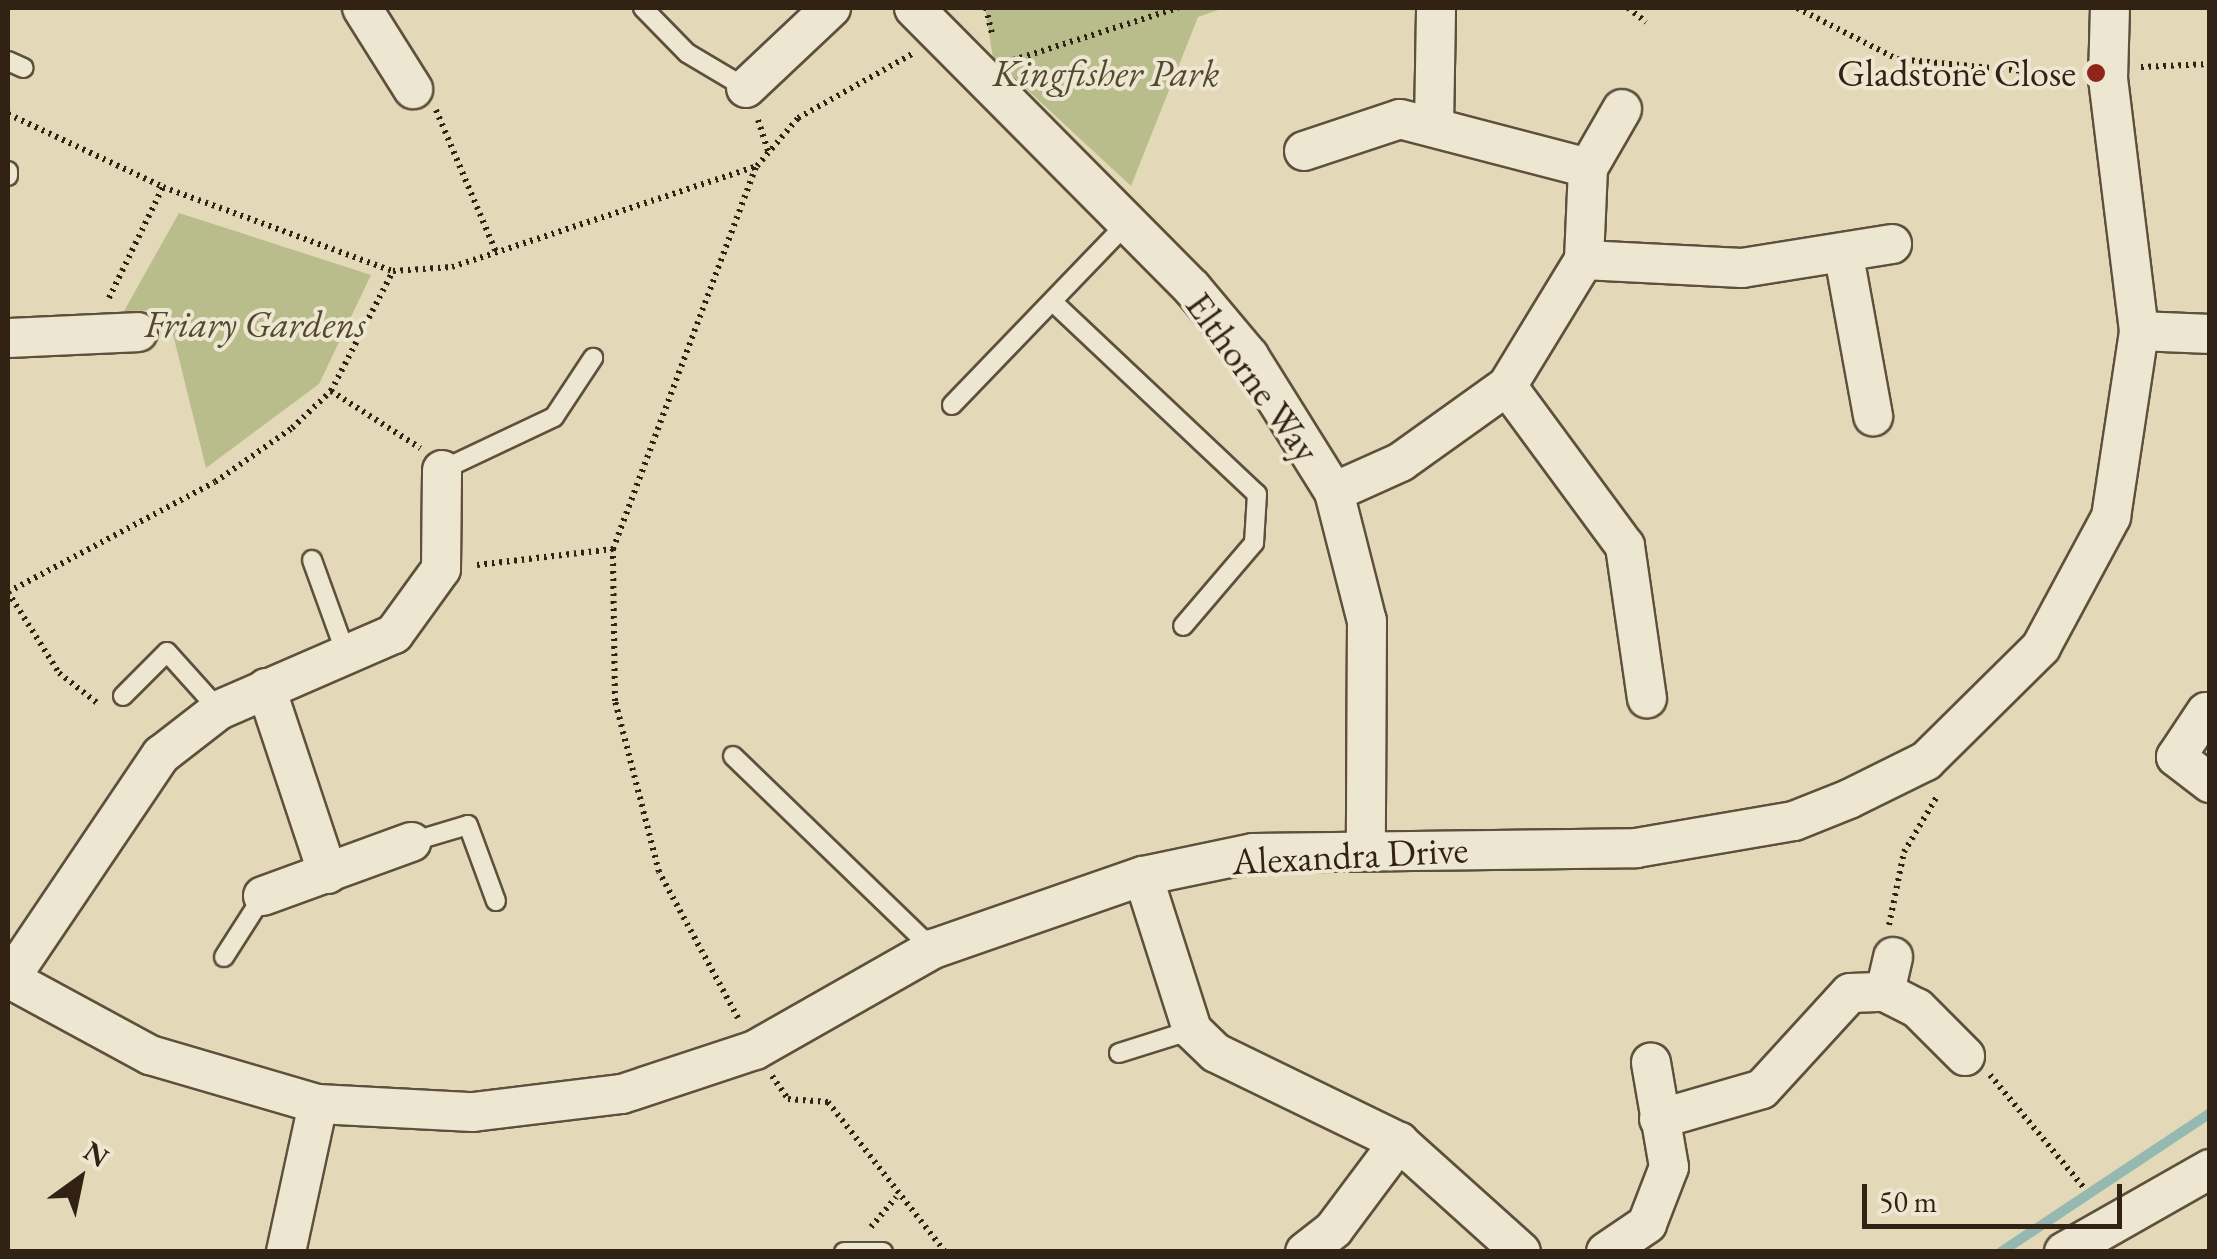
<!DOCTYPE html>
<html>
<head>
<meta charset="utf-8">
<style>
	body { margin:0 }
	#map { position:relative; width:2217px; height:1259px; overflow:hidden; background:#e3d8b7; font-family:"EB Garamond",serif }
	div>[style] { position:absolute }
	.green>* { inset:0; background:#b8bd8b }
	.stream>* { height:10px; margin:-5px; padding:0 5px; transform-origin:5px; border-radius:5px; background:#95b9b0 }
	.path>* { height:6px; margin-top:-3px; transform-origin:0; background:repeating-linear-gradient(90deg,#312213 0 2.5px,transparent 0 7.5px) }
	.roads { filter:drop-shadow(2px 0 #5e503c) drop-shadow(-2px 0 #5e503c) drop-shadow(0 2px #5e503c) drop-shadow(0 -2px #5e503c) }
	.service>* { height:18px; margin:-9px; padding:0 9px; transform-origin:9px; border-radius:9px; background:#ede6d0 }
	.minor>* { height:38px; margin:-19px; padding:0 19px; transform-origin:19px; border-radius:19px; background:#ede6d0 }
	.dots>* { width:28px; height:28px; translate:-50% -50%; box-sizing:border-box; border:5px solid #ede6d0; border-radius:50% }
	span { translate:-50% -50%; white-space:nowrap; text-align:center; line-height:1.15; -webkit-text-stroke:8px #ede6d0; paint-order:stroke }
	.park-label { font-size:38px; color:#534931; font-style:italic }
	.poi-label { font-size:38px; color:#312213 }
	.right { translate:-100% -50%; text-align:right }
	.street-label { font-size:38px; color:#312213 }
	.frame { position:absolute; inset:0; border:10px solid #312213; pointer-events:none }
	.north { position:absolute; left:30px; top:1129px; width:100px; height:100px; -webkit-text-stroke:8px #ede6d0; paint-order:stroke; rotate:33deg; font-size:28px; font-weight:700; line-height:40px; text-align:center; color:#312213 }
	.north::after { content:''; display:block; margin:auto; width:35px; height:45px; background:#312213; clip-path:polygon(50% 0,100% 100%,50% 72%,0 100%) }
	.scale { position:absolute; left:1862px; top:1184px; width:260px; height:45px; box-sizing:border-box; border:5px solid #312213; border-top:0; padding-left:12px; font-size:30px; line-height:35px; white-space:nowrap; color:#312213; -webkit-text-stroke:8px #ede6d0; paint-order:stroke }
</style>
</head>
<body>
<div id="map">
	<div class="green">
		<i style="clip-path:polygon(985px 8px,1224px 8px,1198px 17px,1131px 186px,993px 58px)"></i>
		<i style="clip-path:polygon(179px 213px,371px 275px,319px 384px,206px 468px,167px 310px,124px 311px)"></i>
	</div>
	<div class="stream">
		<i style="left:2001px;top:1252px;width:251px;rotate:-33.6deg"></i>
	</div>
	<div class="path">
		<i style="left:986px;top:8px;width:27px;rotate:77deg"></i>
		<i style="left:1628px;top:8px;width:23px;rotate:38deg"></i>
		<i style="left:1797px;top:8px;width:112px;rotate:27deg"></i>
		<i style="left:1897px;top:59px;width:180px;rotate:5.4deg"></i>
		<i style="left:1013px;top:60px;width:173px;rotate:-17.5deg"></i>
		<i style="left:2141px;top:67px;width:69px;rotate:-2.5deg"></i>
		<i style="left:436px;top:110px;width:154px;rotate:67.1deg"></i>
		<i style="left:8px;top:114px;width:171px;rotate:25.2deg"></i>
		<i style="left:163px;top:187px;width:245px;rotate:20.1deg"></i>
		<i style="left:393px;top:271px;width:59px;rotate:-3.9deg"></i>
		<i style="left:452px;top:267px;width:321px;rotate:-18.3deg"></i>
		<i style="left:757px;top:166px;width:63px;rotate:-49.5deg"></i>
		<i style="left:798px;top:118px;width:133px;rotate:-29.3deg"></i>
		<i style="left:758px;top:120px;width:33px;rotate:72deg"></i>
		<i style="left:109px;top:298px;width:123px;rotate:-64.1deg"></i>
		<i style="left:331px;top:391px;width:106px;rotate:32.6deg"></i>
		<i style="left:477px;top:565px;width:137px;rotate:-6.7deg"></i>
		<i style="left:8px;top:592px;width:234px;rotate:-28deg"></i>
		<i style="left:215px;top:482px;width:94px;rotate:-35deg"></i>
		<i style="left:292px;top:428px;width:54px;rotate:-43.5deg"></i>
		<i style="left:331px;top:391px;width:135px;rotate:-62.7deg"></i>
		<i style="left:8px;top:592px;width:96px;rotate:57.8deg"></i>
		<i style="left:59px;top:673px;width:52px;rotate:38deg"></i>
		<i style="left:1889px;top:925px;width:75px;rotate:-78.4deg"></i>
		<i style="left:1904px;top:852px;width:63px;rotate:-59.3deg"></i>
		<i style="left:738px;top:1018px;width:166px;rotate:-118.4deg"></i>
		<i style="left:659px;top:872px;width:177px;rotate:-104.4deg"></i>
		<i style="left:615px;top:701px;width:152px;rotate:-90.8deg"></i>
		<i style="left:613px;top:549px;width:408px;rotate:-69.5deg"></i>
		<i style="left:1990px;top:1075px;width:148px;rotate:50.2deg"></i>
		<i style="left:772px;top:1076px;width:28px;rotate:55deg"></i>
		<i style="left:788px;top:1099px;width:40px;rotate:4.3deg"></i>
		<i style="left:828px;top:1102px;width:190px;rotate:52deg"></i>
		<i style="left:871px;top:1227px;width:39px;rotate:-50deg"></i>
	</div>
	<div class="roads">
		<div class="service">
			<i style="left:643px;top:8px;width:63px;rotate:45.6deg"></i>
			<i style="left:687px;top:53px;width:69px;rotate:30.7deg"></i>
			<i style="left:8px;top:61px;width:17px;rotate:24deg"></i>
			<i style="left:8px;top:171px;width:5px;rotate:90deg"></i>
			<i style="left:1053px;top:302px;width:280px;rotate:43.3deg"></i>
			<i style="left:1257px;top:494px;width:49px;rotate:93.5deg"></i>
			<i style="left:1254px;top:543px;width:109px;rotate:130.5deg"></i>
			<i style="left:952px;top:405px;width:252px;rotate:-46.1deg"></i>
			<i style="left:442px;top:470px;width:124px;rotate:-25.3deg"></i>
			<i style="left:554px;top:417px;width:71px;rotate:-56.5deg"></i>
			<i style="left:312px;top:560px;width:100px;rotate:70.1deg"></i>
			<i style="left:123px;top:696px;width:62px;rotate:-45deg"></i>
			<i style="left:167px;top:652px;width:78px;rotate:48.1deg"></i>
			<i style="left:733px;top:756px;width:278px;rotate:44deg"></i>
			<i style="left:411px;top:842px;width:59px;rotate:-16.6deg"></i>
			<i style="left:468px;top:825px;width:81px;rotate:69.8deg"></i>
			<i style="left:224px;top:957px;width:72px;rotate:-57.4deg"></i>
			<i style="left:1119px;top:1053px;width:77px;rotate:-17.5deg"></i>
			<i style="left:844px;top:1252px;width:39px"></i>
		</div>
		<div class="minor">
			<i style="left:362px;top:8px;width:96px;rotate:57.8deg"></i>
			<i style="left:914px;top:8px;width:395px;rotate:45.2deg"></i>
			<i style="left:1192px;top:288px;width:89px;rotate:50deg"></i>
			<i style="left:1249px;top:356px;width:160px;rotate:58deg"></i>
			<i style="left:1334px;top:492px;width:133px;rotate:75.7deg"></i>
			<i style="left:1367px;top:621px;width:228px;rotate:90.3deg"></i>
			<i style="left:746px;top:88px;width:117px;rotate:-43.3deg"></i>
			<i style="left:1434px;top:126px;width:118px;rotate:-89deg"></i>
			<i style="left:1304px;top:151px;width:101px;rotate:-18.4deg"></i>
			<i style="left:1400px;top:119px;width:194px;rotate:14.6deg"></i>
			<i style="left:1588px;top:168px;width:92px;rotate:92.5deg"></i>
			<i style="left:1584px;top:260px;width:148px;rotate:121.4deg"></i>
			<i style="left:1507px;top:386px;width:130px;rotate:144.4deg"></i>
			<i style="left:1401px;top:462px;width:73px;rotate:155.9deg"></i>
			<i style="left:1588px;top:168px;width:68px;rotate:-60deg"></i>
			<i style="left:1844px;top:256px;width:163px;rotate:79.7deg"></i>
			<i style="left:1584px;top:260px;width:158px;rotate:2.9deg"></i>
			<i style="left:1742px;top:268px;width:152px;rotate:-9.1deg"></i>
			<i style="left:2139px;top:331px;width:71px;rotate:2.4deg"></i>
			<i style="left:8px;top:338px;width:130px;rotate:-2.6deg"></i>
			<i style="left:1507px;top:386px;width:199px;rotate:53.6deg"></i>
			<i style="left:1625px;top:546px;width:154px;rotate:81.8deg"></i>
			<i style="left:266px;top:688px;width:196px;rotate:71.6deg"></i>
			<i style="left:2206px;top:712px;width:54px;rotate:123.7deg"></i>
			<i style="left:2176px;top:757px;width:43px;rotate:37.4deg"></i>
			<i style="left:1143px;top:876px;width:162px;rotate:72.3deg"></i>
			<i style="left:1192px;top:1030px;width:33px;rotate:44deg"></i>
			<i style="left:1216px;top:1053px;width:203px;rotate:25.9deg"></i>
			<i style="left:1399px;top:1142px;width:164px;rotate:42deg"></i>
			<i style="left:263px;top:896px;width:158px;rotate:-20deg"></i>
			<i style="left:8px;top:978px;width:162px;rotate:28.5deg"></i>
			<i style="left:150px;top:1055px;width:175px;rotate:16.3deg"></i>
			<i style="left:318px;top:1104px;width:155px;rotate:3deg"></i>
			<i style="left:473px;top:1112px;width:150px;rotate:-6.9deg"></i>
			<i style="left:622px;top:1094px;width:140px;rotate:-18.3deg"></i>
			<i style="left:755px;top:1050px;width:205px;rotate:-29.6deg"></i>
			<i style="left:933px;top:949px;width:222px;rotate:-19.2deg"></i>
			<i style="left:1143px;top:876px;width:112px;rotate:-11.8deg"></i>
			<i style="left:1253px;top:853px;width:383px;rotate:-0.7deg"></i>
			<i style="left:1636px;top:848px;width:160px;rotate:-9.7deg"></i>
			<i style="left:1794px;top:821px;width:59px;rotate:-21.8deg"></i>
			<i style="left:1849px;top:799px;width:86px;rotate:-26.3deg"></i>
			<i style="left:1926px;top:761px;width:162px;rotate:-44.7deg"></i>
			<i style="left:2041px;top:647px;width:148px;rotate:-61.7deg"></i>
			<i style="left:2111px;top:517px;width:188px;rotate:-81.4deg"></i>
			<i style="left:2139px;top:331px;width:254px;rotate:-97deg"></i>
			<i style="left:2108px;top:79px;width:71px;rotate:-88.4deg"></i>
			<i style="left:9px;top:980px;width:272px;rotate:-56deg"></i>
			<i style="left:161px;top:755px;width:73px;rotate:-37.8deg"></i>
			<i style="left:219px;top:710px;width:191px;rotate:-23.5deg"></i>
			<i style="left:394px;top:634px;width:80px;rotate:-54.1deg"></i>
			<i style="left:441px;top:569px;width:99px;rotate:-89.4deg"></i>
			<i style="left:1885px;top:992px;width:36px;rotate:-77deg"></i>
			<i style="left:1659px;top:1119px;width:107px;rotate:-16.2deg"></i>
			<i style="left:1762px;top:1089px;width:130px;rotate:-47.5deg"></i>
			<i style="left:1850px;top:993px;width:35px;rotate:-2deg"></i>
			<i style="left:1885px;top:992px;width:36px;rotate:27deg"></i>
			<i style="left:1917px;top:1008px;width:68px;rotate:45deg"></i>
			<i style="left:286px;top:1252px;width:151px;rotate:-77.8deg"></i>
			<i style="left:1305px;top:1252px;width:37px;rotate:-38deg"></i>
			<i style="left:1334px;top:1229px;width:109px;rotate:-53.2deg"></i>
			<i style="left:1606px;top:1252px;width:50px;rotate:-34.3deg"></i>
			<i style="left:1647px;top:1224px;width:61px;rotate:-68.9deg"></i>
			<i style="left:1669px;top:1167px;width:106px;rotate:-99.8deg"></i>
			<i style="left:2064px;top:1252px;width:168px;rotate:-29.6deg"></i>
		</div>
	</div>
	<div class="dots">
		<i style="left:2096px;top:73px;background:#8f2418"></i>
	</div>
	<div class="park-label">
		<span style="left:1106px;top:73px">Kingfisher Park</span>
		<span style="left:255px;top:324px">Friary Gardens</span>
	</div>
	<div class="poi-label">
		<span class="right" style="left:2076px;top:73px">Gladstone Close</span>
	</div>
	<div class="street-label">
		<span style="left:1253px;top:377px;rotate:54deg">Elthorne Way</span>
		<span style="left:1350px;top:855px;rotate:-3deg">Alexandra Drive</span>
	</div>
	<div class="frame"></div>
	<div class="north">N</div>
	<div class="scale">50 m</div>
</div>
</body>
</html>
